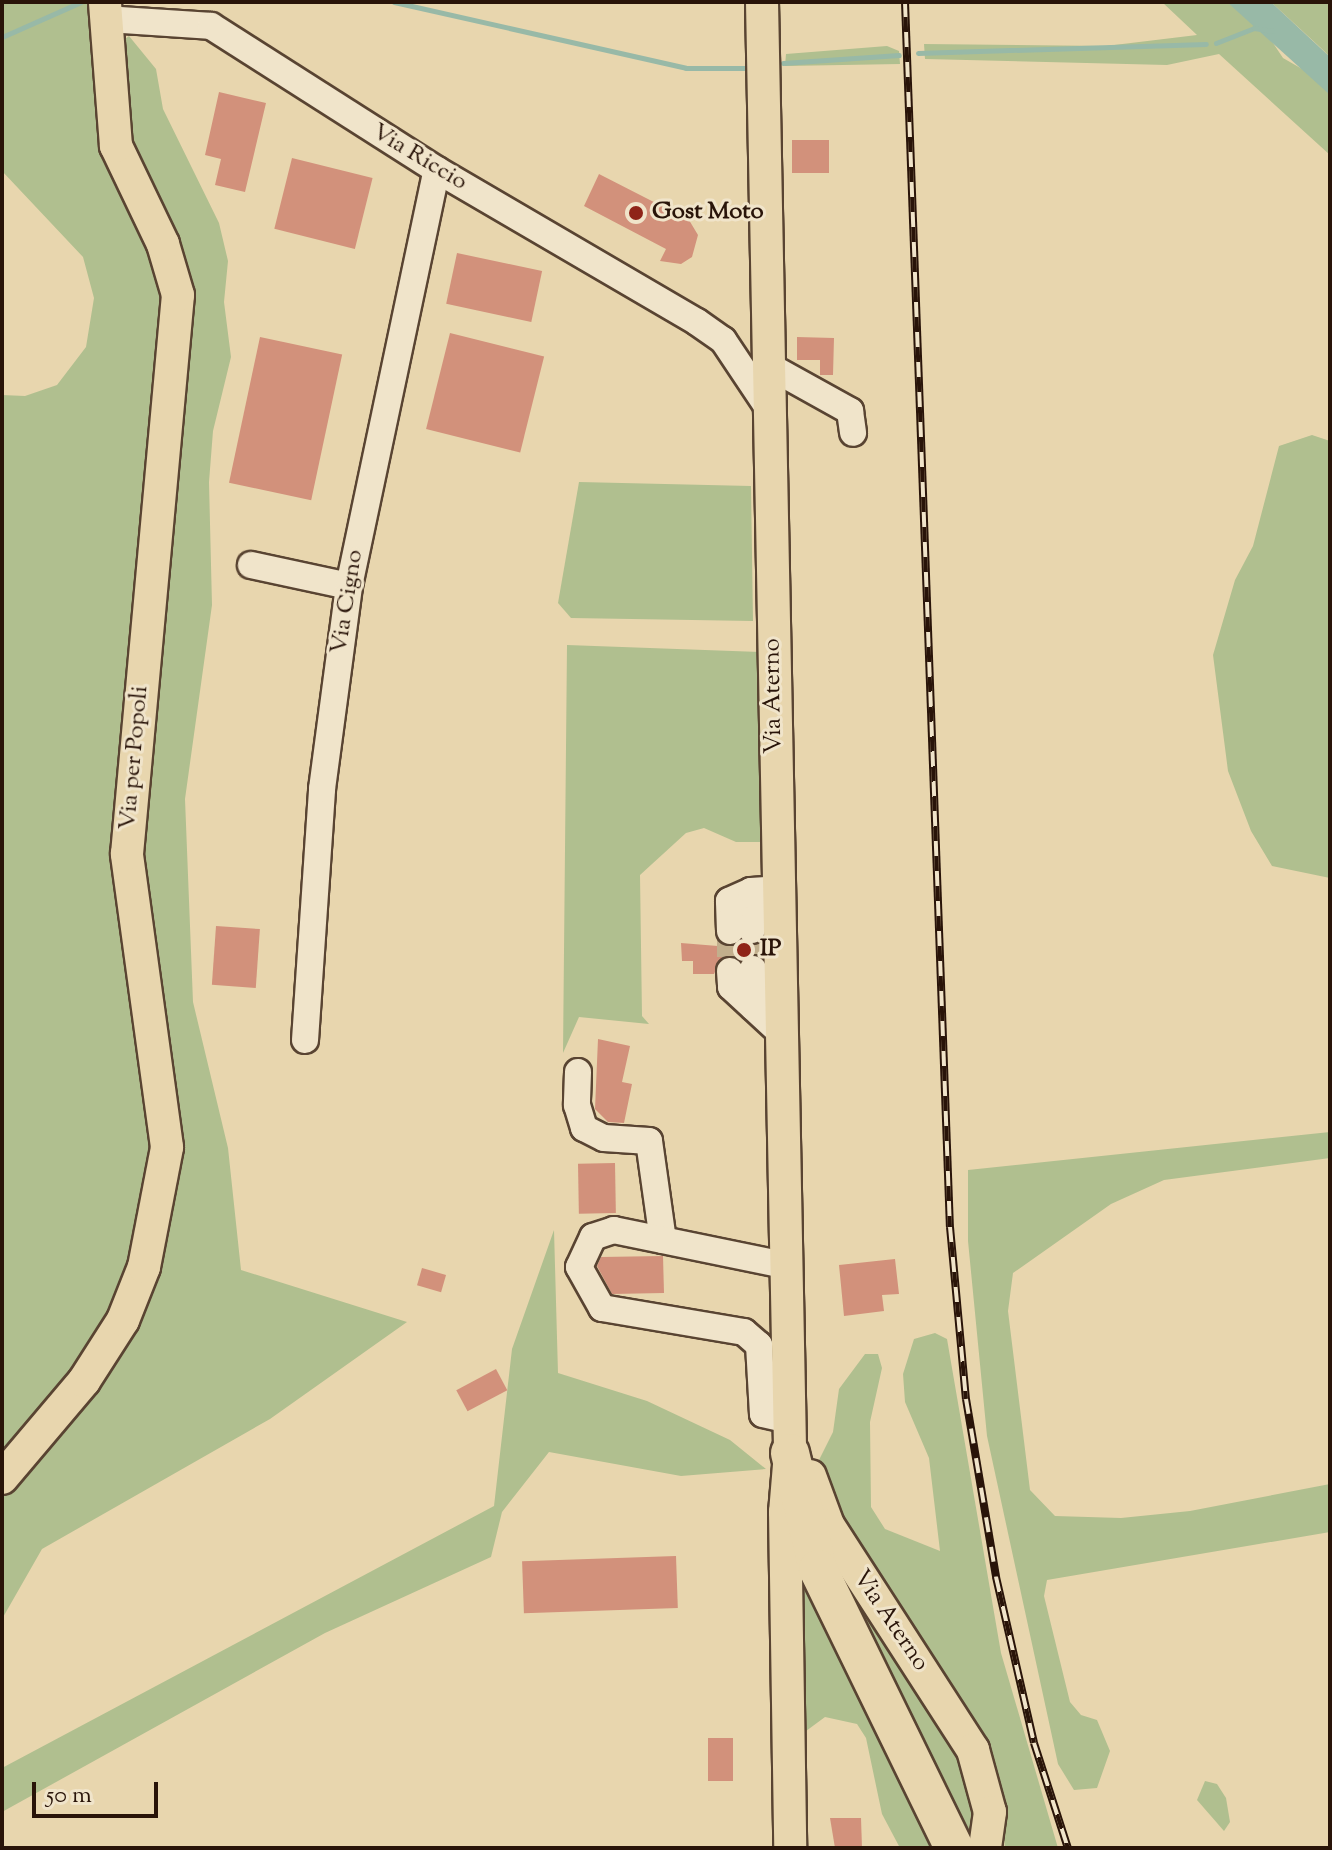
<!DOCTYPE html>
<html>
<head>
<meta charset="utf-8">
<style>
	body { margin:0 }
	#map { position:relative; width:1332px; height:1850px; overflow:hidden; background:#e8d6ae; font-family:"Sorts Mill Goudy",serif }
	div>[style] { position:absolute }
	.green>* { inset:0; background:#b0bf8f }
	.water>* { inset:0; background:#98b9a7 }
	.stream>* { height:5px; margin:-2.5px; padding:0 2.5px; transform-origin:2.5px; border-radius:2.5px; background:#98b9a7 }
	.building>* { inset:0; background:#d2917b; transform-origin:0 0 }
	.minor-tunnel>* { height:26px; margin-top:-13px; transform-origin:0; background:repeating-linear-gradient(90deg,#c2af8d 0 26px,transparent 0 39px) }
	.roads { filter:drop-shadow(2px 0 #594432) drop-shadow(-2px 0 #594432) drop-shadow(0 2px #594432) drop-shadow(0 -2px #594432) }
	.minor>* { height:26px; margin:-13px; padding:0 13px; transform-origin:13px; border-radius:13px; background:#f0e4ca }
	.major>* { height:32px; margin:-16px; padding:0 16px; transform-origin:16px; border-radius:16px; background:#e8d6ae }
	.highway>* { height:38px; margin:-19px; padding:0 19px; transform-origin:19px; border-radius:19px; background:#e8d6ae }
	.rail>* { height:8px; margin-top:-4px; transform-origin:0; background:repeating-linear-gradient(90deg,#f0e4ca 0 15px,#291409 0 30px); box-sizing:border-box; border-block:2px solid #291409 }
	.dots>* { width:22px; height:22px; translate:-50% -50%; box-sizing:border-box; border:4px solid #f0e4ca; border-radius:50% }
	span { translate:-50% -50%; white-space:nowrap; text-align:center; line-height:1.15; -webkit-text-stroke:6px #f0e4ca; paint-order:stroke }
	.street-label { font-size:24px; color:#291409 }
	.poi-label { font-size:24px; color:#291409; font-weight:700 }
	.left { translate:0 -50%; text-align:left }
	.frame { position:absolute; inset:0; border:4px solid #291409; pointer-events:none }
	.scale { position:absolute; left:32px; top:1782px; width:126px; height:36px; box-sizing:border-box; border:4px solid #291409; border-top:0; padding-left:10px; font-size:24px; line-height:28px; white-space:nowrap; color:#291409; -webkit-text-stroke:6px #f0e4ca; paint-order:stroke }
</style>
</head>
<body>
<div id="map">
	<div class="green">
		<i style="clip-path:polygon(2px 2px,96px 2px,99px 77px,166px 275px,130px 711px,159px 1146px,115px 1316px,2px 1466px,2px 395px,25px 396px,57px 385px,86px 347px,94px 298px,83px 257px,2px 171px)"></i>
		<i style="clip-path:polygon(1162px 2px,1227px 2px,1265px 31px,1283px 58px,1316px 77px,1330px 95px,1330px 155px,1219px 54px,1167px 65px,925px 59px,924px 44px,1106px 46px,1197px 35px)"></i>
		<i style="clip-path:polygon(1271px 2px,1330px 2px,1330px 57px,1322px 49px)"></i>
		<i style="clip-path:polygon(129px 36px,156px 69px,163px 109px,219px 223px,228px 261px,224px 302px,231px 357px,213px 431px,209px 482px,212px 605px,185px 799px,193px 1002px,228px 1148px,241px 1270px,407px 1322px,270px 1419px,42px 1549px,2px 1619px,2px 1491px,163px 1225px,138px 893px,184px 344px,130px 161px,117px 45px)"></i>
		<i style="clip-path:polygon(887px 46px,899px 51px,900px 64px,785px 66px,786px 54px)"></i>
		<i style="clip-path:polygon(1312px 435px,1330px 441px,1330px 878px,1272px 866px,1251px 831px,1228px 771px,1213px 655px,1235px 580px,1253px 546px,1279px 446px)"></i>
		<i style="clip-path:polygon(579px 482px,751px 486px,753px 621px,571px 618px,558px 603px)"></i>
		<i style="clip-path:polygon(567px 645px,760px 652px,765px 842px,736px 842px,704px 828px,686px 833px,640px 875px,642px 1016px,649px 1024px,579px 1017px,563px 1053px)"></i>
		<i style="clip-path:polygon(1330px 1132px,1330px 1158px,1164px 1180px,1111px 1204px,1013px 1273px,1008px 1311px,1030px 1490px,1055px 1516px,1121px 1518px,1190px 1511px,1330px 1484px,1330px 1532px,1047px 1580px,1044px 1596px,1070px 1702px,1081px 1715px,1097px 1720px,1110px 1751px,1097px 1788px,1074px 1790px,1058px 1764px,987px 1436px,968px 1241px,968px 1170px)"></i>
		<i style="clip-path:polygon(554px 1230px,558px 1373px,647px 1401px,730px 1440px,766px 1469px,681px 1476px,549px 1452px,502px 1512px,491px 1557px,325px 1633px,2px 1812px,2px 1768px,494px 1506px,512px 1349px)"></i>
		<i style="clip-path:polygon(935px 1333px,947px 1339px,1001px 1653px,1058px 1848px,1005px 1848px,1001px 1812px,815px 1468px,833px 1432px,839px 1389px,865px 1354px,878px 1354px,882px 1368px,870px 1422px,871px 1507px,885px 1529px,940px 1551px,929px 1458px,905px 1402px,903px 1374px,914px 1339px)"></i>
		<i style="clip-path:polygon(838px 1569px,976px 1779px,972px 1848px)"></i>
		<i style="clip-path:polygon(809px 1582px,940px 1848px,900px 1848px,882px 1814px,866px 1738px,857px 1724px,825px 1717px,802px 1734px,799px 1587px)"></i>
		<i style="clip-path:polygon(1205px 1781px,1217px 1784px,1226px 1798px,1230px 1822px,1224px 1831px,1197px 1800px)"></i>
	</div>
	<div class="water">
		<i style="clip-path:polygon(1227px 2px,1271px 2px,1330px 57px,1330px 95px)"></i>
	</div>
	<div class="stream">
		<i style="left:394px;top:2px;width:299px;rotate:12.7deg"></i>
		<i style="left:686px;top:68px;width:65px"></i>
		<i style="left:2px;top:37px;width:86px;rotate:-23.9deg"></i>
		<i style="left:1216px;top:43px;width:41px;rotate:-21.5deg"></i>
		<i style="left:1254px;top:28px;width:18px;rotate:9deg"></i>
		<i style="left:918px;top:53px;width:288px;rotate:-1.8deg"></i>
		<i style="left:783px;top:63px;width:116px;rotate:-3.9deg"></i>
	</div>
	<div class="building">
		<i style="clip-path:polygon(219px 92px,266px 103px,245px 192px,215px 185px,221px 159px,205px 155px)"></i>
		<i style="left:792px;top:140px;width:37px;height:33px"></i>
		<i style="left:292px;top:158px;width:83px;height:73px;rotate:14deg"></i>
		<i style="clip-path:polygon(599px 174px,689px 220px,698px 235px,692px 257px,681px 264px,660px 261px,666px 249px,584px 206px)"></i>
		<i style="left:457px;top:253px;width:87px;height:52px;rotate:12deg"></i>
		<i style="left:450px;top:333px;width:97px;height:99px;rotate:14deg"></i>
		<i style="left:260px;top:337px;width:84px;height:149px;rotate:12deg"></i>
		<i style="clip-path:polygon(797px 337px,834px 338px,833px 375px,820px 375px,820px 360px,797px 360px)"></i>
		<i style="left:216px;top:926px;width:44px;height:59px;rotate:4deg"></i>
		<i style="clip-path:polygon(742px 941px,761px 943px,761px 956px,722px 957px,714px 974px,693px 974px,693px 961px,682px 961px,681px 943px,730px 947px)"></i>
		<i style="clip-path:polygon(598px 1039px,630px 1046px,622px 1082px,632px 1084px,624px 1123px,608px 1122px,595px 1109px)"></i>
		<i style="left:615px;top:1163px;width:50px;height:37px;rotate:89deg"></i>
		<i style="clip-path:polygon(663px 1256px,664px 1293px,612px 1294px,597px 1266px,601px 1257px)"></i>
		<i style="clip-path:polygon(895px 1259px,899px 1294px,882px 1295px,884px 1311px,844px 1316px,839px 1265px)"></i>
		<i style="left:422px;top:1268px;width:25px;height:18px;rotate:16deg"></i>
		<i style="left:496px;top:1369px;width:24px;height:45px;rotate:62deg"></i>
		<i style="left:676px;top:1556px;width:52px;height:154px;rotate:88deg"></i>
		<i style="left:708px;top:1738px;width:25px;height:43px"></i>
		<i style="clip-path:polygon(830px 1818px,861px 1818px,862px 1848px,835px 1848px)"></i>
	</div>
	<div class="minor-tunnel">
		<i style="left:752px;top:930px;width:39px;rotate:89deg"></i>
		<i style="left:730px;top:931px;width:40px;rotate:90deg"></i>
	</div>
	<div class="roads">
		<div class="minor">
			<i style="left:106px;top:19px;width:105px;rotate:3.8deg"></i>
			<i style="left:211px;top:26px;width:268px;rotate:32.5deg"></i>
			<i style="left:437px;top:170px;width:301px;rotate:30.3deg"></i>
			<i style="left:697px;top:322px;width:32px;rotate:35deg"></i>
			<i style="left:723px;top:340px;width:83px;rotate:56.3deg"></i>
			<i style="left:769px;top:366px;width:93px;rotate:29.1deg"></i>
			<i style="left:850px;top:411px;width:22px;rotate:82deg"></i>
			<i style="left:251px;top:565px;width:100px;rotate:12.1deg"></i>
			<i style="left:751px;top:891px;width:39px;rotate:89deg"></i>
			<i style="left:730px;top:931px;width:30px;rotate:-92deg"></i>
			<i style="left:729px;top:901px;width:24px;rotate:-24deg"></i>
			<i style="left:751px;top:891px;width:27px;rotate:-4deg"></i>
			<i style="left:753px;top:969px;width:38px;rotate:90deg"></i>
			<i style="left:730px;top:971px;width:16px;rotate:86deg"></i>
			<i style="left:731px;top:987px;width:67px;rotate:42.6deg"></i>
			<i style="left:305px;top:1040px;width:252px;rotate:-86.1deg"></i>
			<i style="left:322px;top:789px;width:205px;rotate:-82.4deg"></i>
			<i style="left:349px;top:586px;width:425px;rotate:-78.1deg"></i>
			<i style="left:578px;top:1072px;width:33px;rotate:92deg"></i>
			<i style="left:577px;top:1105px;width:24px;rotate:73deg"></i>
			<i style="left:584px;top:1128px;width:22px;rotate:27deg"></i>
			<i style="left:604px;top:1138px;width:45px;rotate:3.8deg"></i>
			<i style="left:649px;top:1141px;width:100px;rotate:82deg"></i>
			<i style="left:784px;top:1265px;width:174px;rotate:-168.4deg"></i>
			<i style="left:614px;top:1230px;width:22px;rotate:162deg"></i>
			<i style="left:593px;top:1237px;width:33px;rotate:115deg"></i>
			<i style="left:579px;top:1267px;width:47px;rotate:60.7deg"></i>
			<i style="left:602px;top:1308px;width:144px;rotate:9.6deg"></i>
			<i style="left:744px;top:1332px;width:20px;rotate:41deg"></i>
			<i style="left:759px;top:1345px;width:69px;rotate:86.7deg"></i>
			<i style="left:763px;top:1414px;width:26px;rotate:13deg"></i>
		</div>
		<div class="major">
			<i style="left:762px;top:2px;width:1451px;rotate:88.89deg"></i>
			<i style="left:790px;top:1453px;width:59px;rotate:94.8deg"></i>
			<i style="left:785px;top:1512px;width:336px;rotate:89.1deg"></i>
			<i style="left:810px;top:1476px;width:52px;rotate:69.8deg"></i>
			<i style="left:828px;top:1525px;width:268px;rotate:57.2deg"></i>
			<i style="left:973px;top:1750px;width:64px;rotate:74.7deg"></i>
			<i style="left:990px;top:1812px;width:36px;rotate:98deg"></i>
			<i style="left:2px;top:1478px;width:127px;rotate:-49.8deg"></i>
			<i style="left:84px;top:1381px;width:72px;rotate:-57.4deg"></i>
			<i style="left:123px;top:1320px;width:57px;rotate:-68.4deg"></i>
			<i style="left:144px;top:1267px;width:122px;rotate:-79.1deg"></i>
			<i style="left:167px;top:1147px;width:296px;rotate:-97.8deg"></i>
			<i style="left:127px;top:854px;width:561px;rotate:-84.79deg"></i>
			<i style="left:178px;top:295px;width:53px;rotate:-106.4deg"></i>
			<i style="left:163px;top:244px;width:109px;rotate:-115.6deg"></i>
			<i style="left:116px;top:146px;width:144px;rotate:-94.4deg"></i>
		</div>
		<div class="highway">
			<i style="left:790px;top:1453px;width:119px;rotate:76.4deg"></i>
			<i style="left:818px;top:1569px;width:310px;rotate:64deg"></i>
		</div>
	</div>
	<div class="rail">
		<i style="left:905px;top:2px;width:1226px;rotate:87.9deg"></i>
		<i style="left:950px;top:1227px;width:173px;rotate:84.7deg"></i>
		<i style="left:966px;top:1399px;width:181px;rotate:80.4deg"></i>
		<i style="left:996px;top:1577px;width:170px;rotate:77.1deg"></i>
		<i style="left:1034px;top:1743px;width:110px;rotate:72.1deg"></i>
	</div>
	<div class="dots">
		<i style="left:636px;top:213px;background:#8f2418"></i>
		<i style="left:744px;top:950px;background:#8f2418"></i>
	</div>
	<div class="street-label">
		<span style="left:419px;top:158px;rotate:31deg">Via Riccio</span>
		<span style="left:348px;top:602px;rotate:-81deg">Via Cigno</span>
		<span style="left:774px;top:696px;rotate:-91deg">Via Aterno</span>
		<span style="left:135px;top:758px;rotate:-85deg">Via per Popoli</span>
		<span style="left:890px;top:1621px;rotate:56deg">Via Aterno</span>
	</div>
	<div class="poi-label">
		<span class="left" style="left:652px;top:213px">Gost Moto</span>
		<span class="left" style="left:760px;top:950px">IP</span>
	</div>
	<div class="frame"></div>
	<div class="scale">50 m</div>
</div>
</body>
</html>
